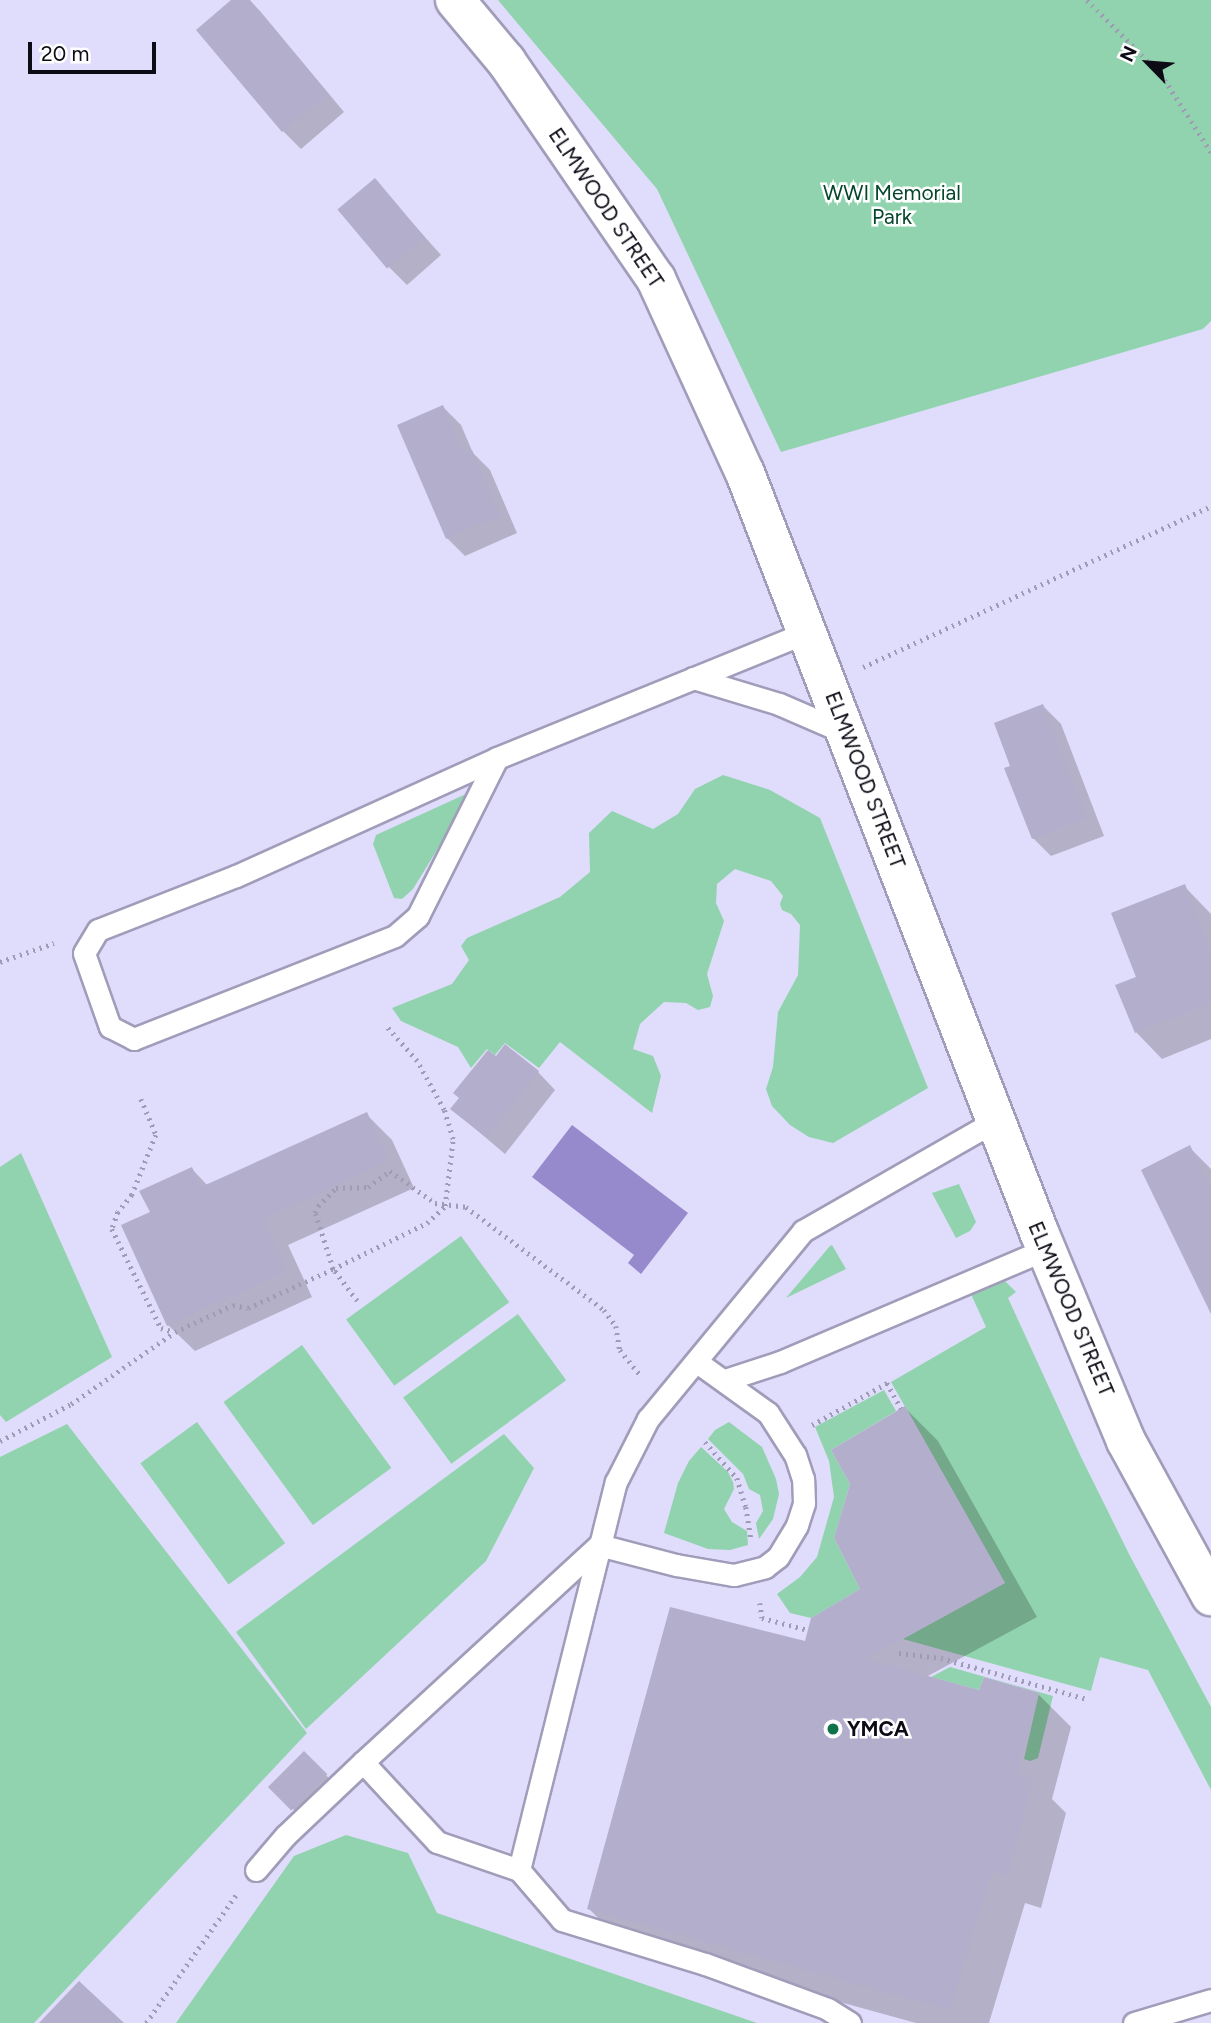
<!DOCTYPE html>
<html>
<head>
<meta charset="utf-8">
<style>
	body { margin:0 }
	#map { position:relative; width:1211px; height:2023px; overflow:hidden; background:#e0dcfb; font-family:Figtree,sans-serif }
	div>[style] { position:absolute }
	.green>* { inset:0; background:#91d3ae; transform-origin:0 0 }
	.water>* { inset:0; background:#968acc }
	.shadow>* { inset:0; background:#0003; transform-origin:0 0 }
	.building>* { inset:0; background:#b2aecb; transform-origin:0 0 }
	.path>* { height:4.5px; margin-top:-2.25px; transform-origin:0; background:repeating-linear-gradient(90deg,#9f9bb4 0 2px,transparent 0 7px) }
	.roads { filter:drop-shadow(2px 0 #a09cb9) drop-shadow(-2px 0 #a09cb9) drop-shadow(0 2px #a09cb9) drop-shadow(0 -2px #a09cb9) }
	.service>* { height:21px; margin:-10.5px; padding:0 10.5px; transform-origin:10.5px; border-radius:10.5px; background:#fff }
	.secondary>* { height:38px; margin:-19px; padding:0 19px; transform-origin:19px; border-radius:19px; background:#fff }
	.dots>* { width:19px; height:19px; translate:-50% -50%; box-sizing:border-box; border:4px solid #fff; border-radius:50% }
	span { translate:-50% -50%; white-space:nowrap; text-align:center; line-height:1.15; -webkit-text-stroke:5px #fff; paint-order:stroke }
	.park-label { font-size:21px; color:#06462c }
	.street-label { font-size:21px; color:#0d0b15 }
	.poi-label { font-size:21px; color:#0d0b15; font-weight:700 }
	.left { translate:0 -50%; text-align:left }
	.north { position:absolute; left:1113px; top:28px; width:70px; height:70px; -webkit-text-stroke:5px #fff; paint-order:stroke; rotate:295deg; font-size:19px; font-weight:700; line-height:28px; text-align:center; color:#0d0b15 }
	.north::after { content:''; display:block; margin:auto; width:24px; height:32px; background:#0d0b15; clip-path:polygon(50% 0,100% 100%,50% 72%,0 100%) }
	.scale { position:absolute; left:28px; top:42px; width:128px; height:32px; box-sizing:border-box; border:4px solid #0d0b15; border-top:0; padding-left:9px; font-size:21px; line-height:24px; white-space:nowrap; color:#0d0b15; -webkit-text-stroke:5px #fff; paint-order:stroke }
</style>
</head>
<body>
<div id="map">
	<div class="green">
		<i style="clip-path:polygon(498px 0,1211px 0,1211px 321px,1203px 329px,781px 452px,657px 189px)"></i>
		<i style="clip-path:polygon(723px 775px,770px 790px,820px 818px,928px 1088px,833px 1143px,809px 1137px,790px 1125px,772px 1106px,766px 1089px,773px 1067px,778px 1012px,798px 975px,800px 925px,791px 914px,782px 910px,780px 904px,783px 896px,771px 881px,735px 869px,717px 884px,716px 903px,724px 921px,707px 974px,713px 996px,710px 1007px,698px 1010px,686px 1003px,664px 1002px,640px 1024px,633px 1049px,653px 1056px,661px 1076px,652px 1113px,560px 1042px,539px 1068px,505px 1043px,495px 1055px,487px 1049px,471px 1068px,458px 1047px,401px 1021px,392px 1008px,452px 984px,469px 960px,461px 946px,467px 938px,560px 897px,590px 872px,589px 833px,612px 811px,653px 829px,678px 814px,695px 789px)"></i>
		<i style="clip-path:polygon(466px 794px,469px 796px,467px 801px,413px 889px,402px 899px,394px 898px,373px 844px,376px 835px)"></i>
		<i style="clip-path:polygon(21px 1153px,112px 1357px,6px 1422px,0 1415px,0 1167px)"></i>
		<i style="clip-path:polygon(959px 1184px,976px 1222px,970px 1231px,956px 1238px,932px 1193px)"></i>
		<i style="left:461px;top:1236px;width:82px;height:142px;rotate:54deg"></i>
		<i style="clip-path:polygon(832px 1245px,846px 1269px,786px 1298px,830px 1246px)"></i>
		<i style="clip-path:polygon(993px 1279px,1003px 1279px,1016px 1292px,1008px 1298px,1081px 1457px,1130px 1556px,1211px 1707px,1211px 1790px,1148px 1670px,1100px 1657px,1091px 1691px,903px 1639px,1005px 1583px,891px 1382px,986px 1327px,970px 1292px)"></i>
		<i style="left:518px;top:1314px;width:82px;height:142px;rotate:54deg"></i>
		<i style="left:302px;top:1345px;width:152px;height:97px;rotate:54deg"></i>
		<i style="clip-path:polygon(884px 1390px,896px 1411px,831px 1450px,850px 1484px,834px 1538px,860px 1589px,811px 1618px,790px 1613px,777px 1594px,800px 1577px,817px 1557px,834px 1497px,829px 1461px,815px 1427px)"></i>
		<i style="left:197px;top:1422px;width:150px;height:70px;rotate:54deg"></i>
		<i style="clip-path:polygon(729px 1422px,762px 1447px,776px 1479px,779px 1494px,773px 1519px,759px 1539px,756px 1523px,763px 1511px,760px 1495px,749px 1489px,743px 1474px,708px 1439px,715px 1430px)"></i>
		<i style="clip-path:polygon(67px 1424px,307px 1733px,34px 2023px,0 2023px,0 1457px)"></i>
		<i style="clip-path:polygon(504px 1434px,534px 1468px,486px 1561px,306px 1729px,236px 1632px)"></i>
		<i style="clip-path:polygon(701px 1447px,728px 1472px,733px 1482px,734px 1489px,724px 1509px,732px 1522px,747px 1531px,748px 1545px,730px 1550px,708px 1549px,664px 1533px,678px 1483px,689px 1461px)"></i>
		<i style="clip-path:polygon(950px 1667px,1053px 1696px,1038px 1758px,1030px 1761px,1024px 1759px,1039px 1693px,984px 1677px,979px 1690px,931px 1677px)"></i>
		<i style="clip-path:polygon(346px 1835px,408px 1853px,437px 1913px,757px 2023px,176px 2023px,294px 1856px)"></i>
	</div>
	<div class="water">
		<i style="clip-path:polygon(572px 1125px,688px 1213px,641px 1274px,628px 1263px,634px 1255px,532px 1177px)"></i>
	</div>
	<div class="shadow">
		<i style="clip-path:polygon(234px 0,249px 0,260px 11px,344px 112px,301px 149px,283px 131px)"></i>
		<i style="clip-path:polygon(374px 180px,441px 255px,407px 285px,389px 267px)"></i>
		<i style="clip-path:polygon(443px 407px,461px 425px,473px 453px,490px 470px,517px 533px,465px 556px,447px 538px)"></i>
		<i style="clip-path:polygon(1043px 706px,1061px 724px,1104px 836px,1051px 856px,1033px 838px,1013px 767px)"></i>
		<i style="clip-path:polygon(1184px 886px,1211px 914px,1211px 1039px,1162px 1059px,1136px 1032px,1139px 978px)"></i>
		<i style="clip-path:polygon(538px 1072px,555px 1090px,505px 1154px,452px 1109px)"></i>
		<i style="clip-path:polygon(366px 1114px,392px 1140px,414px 1188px,288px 1245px,312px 1297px,195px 1351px,168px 1325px,152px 1213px,192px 1169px,208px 1186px)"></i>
		<i style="clip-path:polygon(1189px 1147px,1211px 1169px,1211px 1303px)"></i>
		<i style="clip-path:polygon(905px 1408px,938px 1441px,1037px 1617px,926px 1677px,980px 1692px,1038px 1694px,1071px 1727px,1052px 1799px,1066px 1813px,1041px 1908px,1025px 1903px,989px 2023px,916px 2023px,623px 1942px,589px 1909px,807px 1643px,863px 1589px)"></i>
		<i style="left:304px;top:1754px;width:43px;height:47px;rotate:44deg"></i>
	</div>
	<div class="building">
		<i style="clip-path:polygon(231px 0,250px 0,328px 94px,282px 132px,196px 30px)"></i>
		<i style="left:375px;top:178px;width:77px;height:49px;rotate:50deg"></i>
		<i style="clip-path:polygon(443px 405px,464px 454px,472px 450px,500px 515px,446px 539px,397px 425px)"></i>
		<i style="clip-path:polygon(1043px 704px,1087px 818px,1032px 839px,1004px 768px,1010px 766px,994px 723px)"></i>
		<i style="clip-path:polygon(1185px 884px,1211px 952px,1211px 1003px,1135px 1033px,1115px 985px,1136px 977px,1111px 913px)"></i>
		<i style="clip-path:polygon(505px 1044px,539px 1071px,487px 1138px,450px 1109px,459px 1098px,453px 1093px,488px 1050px,496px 1056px)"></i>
		<i style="clip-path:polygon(367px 1112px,389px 1161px,263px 1219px,287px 1271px,167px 1326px,121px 1225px,150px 1212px,139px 1191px,192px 1167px,201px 1187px)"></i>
		<i style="clip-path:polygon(1190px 1145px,1211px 1190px,1211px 1314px,1141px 1170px)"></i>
		<i style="clip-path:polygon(905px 1406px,1005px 1583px,866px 1659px,979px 1690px,984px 1677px,1039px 1693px,1017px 1773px,1033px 1778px,1008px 1876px,992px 1871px,950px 2010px,587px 1909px,670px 1607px,805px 1641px,811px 1618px,860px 1589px,834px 1538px,850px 1484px,831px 1450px)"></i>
		<i style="left:304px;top:1751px;width:33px;height:51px;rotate:45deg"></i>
		<i style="clip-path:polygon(79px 1981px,124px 2023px,39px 2023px)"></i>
	</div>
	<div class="path">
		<i style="left:1087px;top:0;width:105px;rotate:45deg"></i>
		<i style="left:1161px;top:74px;width:93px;rotate:57.3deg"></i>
		<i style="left:863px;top:667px;width:383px;rotate:-24.8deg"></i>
		<i style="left:0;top:962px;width:57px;rotate:-19.4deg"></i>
		<i style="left:141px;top:1099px;width:39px;rotate:67deg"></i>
		<i style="left:156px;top:1135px;width:65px;rotate:111.8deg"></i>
		<i style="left:132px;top:1195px;width:22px;rotate:129deg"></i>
		<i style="left:118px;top:1212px;width:18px;rotate:109deg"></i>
		<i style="left:112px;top:1229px;width:110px;rotate:63.7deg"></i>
		<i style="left:161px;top:1328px;width:14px;rotate:17deg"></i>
		<i style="left:357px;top:1301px;width:40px;rotate:-127deg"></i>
		<i style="left:333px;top:1269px;width:59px;rotate:-107.8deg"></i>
		<i style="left:315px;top:1213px;width:8px;rotate:-67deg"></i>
		<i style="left:318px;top:1206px;width:25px;rotate:-45deg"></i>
		<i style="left:336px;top:1188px;width:32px;rotate:-2deg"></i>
		<i style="left:368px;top:1187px;width:27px;rotate:-36deg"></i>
		<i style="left:390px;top:1171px;width:55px;rotate:35.4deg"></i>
		<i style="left:435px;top:1203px;width:31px;rotate:7deg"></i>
		<i style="left:466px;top:1207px;width:172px;rotate:36.7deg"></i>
		<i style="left:604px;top:1310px;width:20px;rotate:53deg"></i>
		<i style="left:616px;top:1326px;width:24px;rotate:81deg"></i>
		<i style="left:620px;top:1350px;width:32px;rotate:51deg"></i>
		<i style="left:812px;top:1425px;width:86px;rotate:-29.2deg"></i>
		<i style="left:887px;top:1383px;width:29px;rotate:61deg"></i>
		<i style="left:0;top:1441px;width:80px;rotate:-27.5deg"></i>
		<i style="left:71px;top:1404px;width:126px;rotate:-34.7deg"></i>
		<i style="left:175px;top:1332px;width:64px;rotate:-25deg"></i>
		<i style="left:233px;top:1305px;width:15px;rotate:11deg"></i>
		<i style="left:248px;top:1308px;width:94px;rotate:-24.6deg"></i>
		<i style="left:333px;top:1269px;width:105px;rotate:-26.1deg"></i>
		<i style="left:427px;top:1223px;width:25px;rotate:-43deg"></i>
		<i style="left:445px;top:1206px;width:67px;rotate:-83.2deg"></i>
		<i style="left:453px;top:1139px;width:30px;rotate:-107deg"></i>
		<i style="left:444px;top:1110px;width:56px;rotate:-118.9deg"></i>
		<i style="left:417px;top:1061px;width:48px;rotate:-131.6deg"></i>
		<i style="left:705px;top:1442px;width:48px;rotate:48.4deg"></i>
		<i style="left:737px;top:1478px;width:30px;rotate:73deg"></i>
		<i style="left:746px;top:1507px;width:32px;rotate:81deg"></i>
		<i style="left:760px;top:1603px;width:15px;rotate:82deg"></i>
		<i style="left:762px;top:1618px;width:48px;rotate:14.6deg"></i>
		<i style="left:899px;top:1653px;width:42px;rotate:6.8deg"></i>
		<i style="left:941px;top:1658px;width:152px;rotate:15.7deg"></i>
		<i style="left:146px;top:2023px;width:156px;rotate:-54.9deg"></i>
	</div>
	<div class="roads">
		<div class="service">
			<i style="left:693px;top:678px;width:90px;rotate:16.8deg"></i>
			<i style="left:779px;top:704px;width:73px;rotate:23.4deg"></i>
			<i style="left:497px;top:758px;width:177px;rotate:116.6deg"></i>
			<i style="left:418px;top:916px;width:30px;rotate:139deg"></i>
			<i style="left:395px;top:936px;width:281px;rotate:158.5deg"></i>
			<i style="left:134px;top:1039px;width:27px;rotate:-153deg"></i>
			<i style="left:110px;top:1027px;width:78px;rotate:-109.4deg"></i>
			<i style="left:84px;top:953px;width:27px;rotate:-59deg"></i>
			<i style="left:98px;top:930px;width:148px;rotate:-21.4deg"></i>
			<i style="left:236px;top:876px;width:286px;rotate:-24.3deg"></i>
			<i style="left:497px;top:758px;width:335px;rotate:-22.1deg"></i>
			<i style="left:725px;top:1380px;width:58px;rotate:-18.1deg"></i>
			<i style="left:780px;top:1362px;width:289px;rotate:-23deg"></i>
			<i style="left:256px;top:1870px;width:45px;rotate:-49.5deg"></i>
			<i style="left:285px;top:1836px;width:108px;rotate:-43.5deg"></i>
			<i style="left:519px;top:1870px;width:87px;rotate:-161.1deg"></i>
			<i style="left:437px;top:1842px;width:109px;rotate:-132.8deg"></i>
			<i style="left:363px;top:1762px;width:321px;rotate:-42.6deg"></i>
			<i style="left:599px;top:1545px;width:80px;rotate:14.6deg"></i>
			<i style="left:676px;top:1565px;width:59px;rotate:9.8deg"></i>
			<i style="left:734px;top:1575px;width:32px;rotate:-14deg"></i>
			<i style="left:765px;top:1567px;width:16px;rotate:-38deg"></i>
			<i style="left:778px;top:1557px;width:37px;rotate:-59deg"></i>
			<i style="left:797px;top:1525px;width:23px;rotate:-72deg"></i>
			<i style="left:804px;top:1503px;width:24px;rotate:-92deg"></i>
			<i style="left:803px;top:1479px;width:25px;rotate:-108deg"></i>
			<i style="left:795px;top:1455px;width:50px;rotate:-122.7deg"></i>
			<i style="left:768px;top:1413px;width:87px;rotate:-144.3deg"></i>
			<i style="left:850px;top:2023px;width:26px;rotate:-148deg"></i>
			<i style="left:828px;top:2009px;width:131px;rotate:-159.9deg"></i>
			<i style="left:705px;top:1964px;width:150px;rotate:-162.9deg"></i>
			<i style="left:562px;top:1920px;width:66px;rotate:-130.7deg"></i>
			<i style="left:519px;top:1870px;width:400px;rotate:-76deg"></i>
			<i style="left:616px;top:1482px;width:71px;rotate:-63.1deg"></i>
			<i style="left:648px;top:1419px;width:244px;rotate:-50.5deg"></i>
			<i style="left:803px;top:1231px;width:221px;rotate:-29.8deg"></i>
			<i style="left:1134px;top:2023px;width:80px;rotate:-16.6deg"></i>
		</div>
		<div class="secondary">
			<i style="left:455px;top:0;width:80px;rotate:50.1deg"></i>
			<i style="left:506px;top:61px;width:265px;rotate:55.5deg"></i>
			<i style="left:656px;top:279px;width:213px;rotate:65.4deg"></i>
			<i style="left:745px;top:473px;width:814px;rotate:68.83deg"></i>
			<i style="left:1039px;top:1232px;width:226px;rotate:67.4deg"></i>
			<i style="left:1126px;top:1441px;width:177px;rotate:61.3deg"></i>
		</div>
	</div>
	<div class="dots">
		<i style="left:833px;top:1729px;background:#0f734a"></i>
	</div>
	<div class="park-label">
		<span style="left:892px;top:205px">WWI Memorial<br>Park</span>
	</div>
	<div class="street-label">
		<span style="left:606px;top:208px;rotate:56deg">ELMWOOD STREET</span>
		<span style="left:865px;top:780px;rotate:69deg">ELMWOOD STREET</span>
		<span style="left:1071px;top:1309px;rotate:67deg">ELMWOOD STREET</span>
	</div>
	<div class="poi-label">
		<span class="left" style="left:847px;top:1729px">YMCA</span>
	</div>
	<div class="north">N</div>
	<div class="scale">20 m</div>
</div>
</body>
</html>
